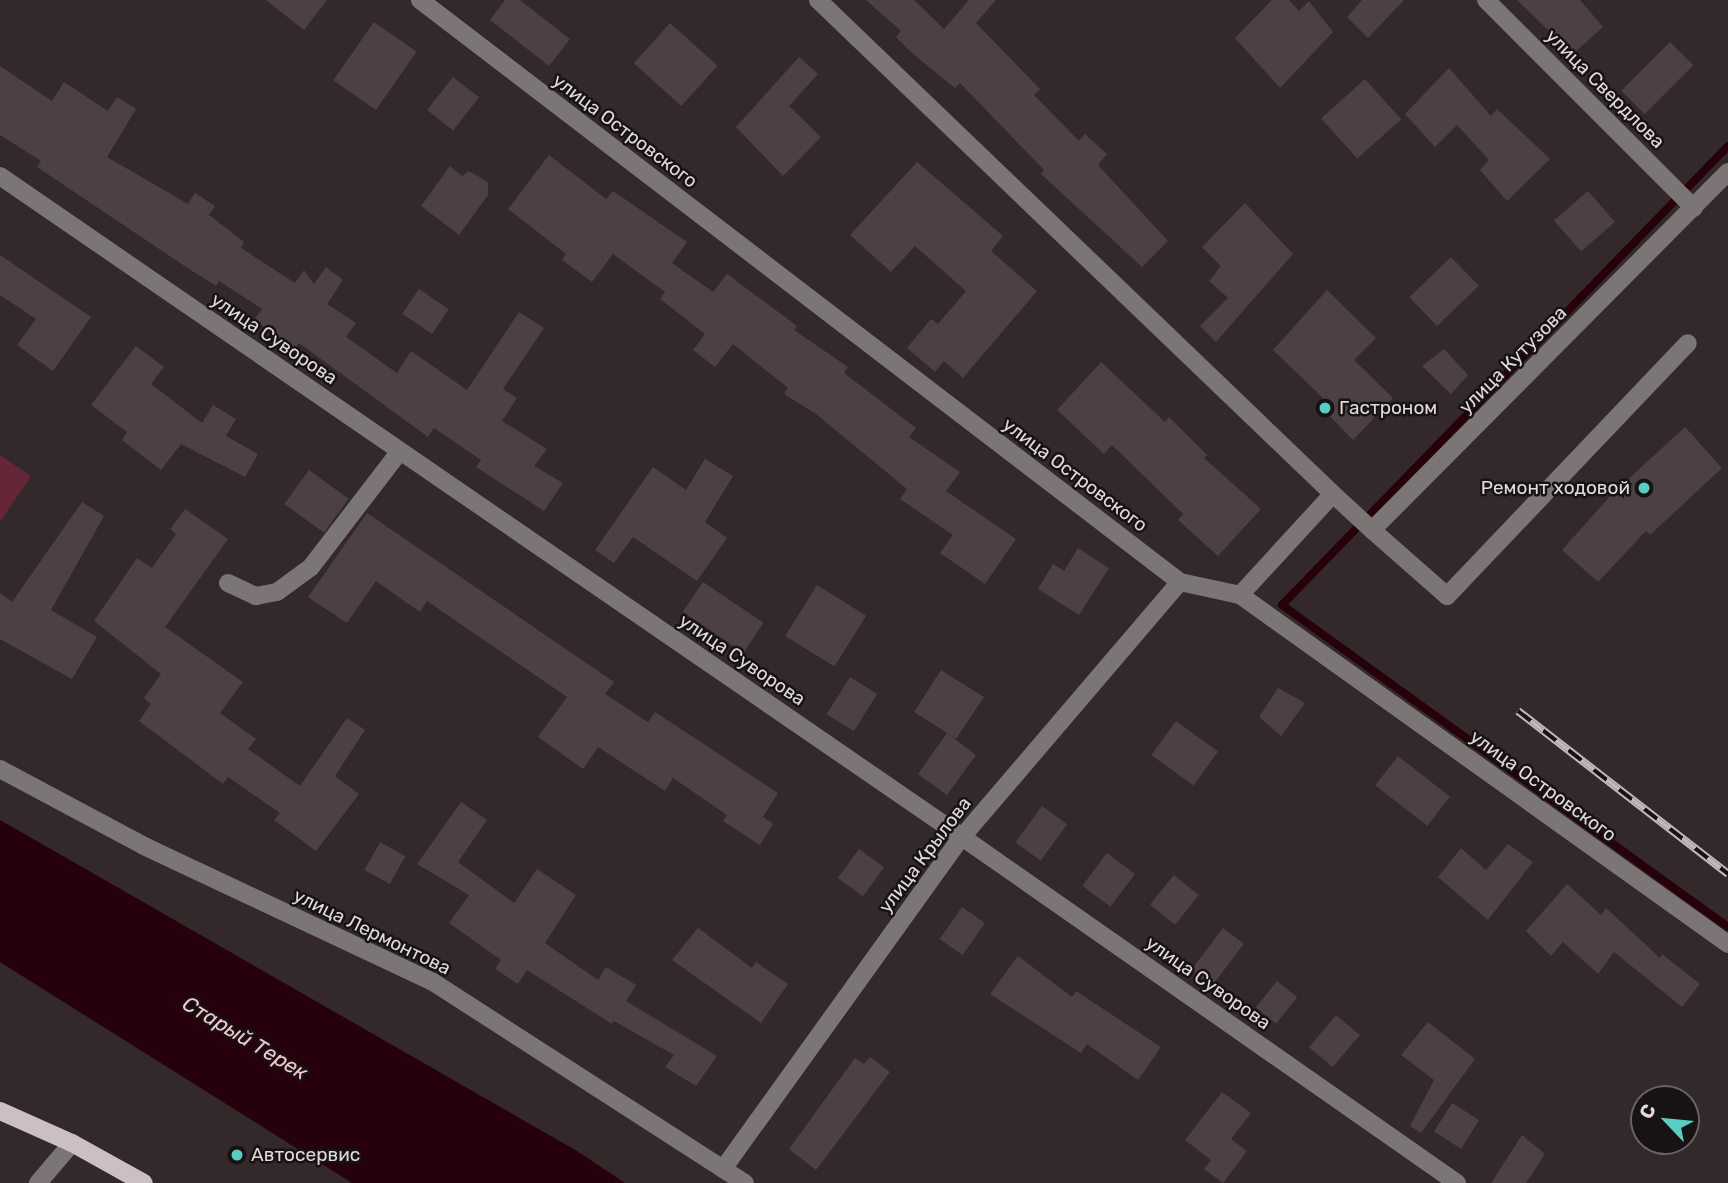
<!DOCTYPE html>
<html>
<head>
<meta charset="utf-8">
<style>
	body { margin:0 }
	#map { position:relative; width:1728px; height:1183px; overflow:hidden; background:#33282a; font-family:Rubik,sans-serif }
	div>[style] { position:absolute }
	.green>* { inset:0; background:#652738 }
	.water>* { inset:0; background:#26000c }
	.stream>* { height:8px; margin:-4px; padding:0 4px; transform-origin:4px; border-radius:4px; background:#26000c }
	.building>* { inset:0; background:#4c4042; transform-origin:0 0 }
	.minor>* { height:18px; margin:-9px; padding:0 9px; transform-origin:9px; border-radius:9px; background:#7b7576 }
	.major>* { height:18px; margin:-9px; padding:0 9px; transform-origin:9px; border-radius:9px; background:#cbbfc1 }
	.rail>* { height:8px; margin-top:-4px; transform-origin:0; background:repeating-linear-gradient(90deg,#171213 0 16px,#c0b8ba 0 32px); box-sizing:border-box; border-block:2px solid #c0b8ba }
	.dots>* { width:19px; height:19px; translate:-50% -50%; box-sizing:border-box; border:4px solid #171213; border-radius:50% }
	span { translate:-50% -50%; white-space:nowrap; text-align:center; line-height:1.15; -webkit-text-stroke:5px #171213; paint-order:stroke }
	.street-label { font-size:19px; color:#e1d9db }
	.poi-label { font-size:19px; color:#e1d9db }
	.left { translate:0 -50%; text-align:left }
	.right { translate:-100% -50%; text-align:right }
	.water-label { font-size:21px; color:#f7c6d0; font-style:italic }
	.north { position:absolute; left:1630px; top:1085px; width:70px; height:70px; box-sizing:border-box; background:#171213; border:2px solid #686263; border-radius:50%; rotate:296deg; font-size:19px; font-weight:700; line-height:28px; text-align:center; color:#e1d9db }
	.north::after { content:''; display:block; margin:auto; width:24px; height:32px; background:#58cec1; clip-path:polygon(50% 0,100% 100%,50% 72%,0 100%) }
</style>
</head>
<body>
<div id="map">
	<div class="green">
		<i style="clip-path:polygon(0 455px,31px 476px,0 522px)"></i>
	</div>
	<div class="water">
		<i style="clip-path:polygon(0 820px,577px 1151px,625px 1183px,352px 1183px,0 962px)"></i>
	</div>
	<div class="stream">
		<i style="left:1728px;top:146px;width:640px;rotate:134.18deg"></i>
		<i style="left:1282px;top:605px;width:550px;rotate:35.83deg"></i>
	</div>
	<div class="building">
		<i style="clip-path:polygon(266px 0,327px 0,304px 30px)"></i>
		<i style="clip-path:polygon(505px 0,520px 0,570px 39px,549px 66px,490px 20px)"></i>
		<i style="clip-path:polygon(866px 0,914px 0,944px 29px,969px 0,996px 0,976px 23px,1040px 89px,1034px 95px,1079px 141px,1085px 134px,1107px 154px,1098px 165px,1168px 241px,1142px 267px,1041px 174px,1044px 170px,960px 83px,955px 88px,913px 54px,896px 37px,901px 31px)"></i>
		<i style="clip-path:polygon(1272px 0,1289px 0,1299px 11px,1309px 1px,1333px 32px,1280px 88px,1235px 38px)"></i>
		<i style="clip-path:polygon(1362px 0,1404px 0,1368px 38px,1347px 17px)"></i>
		<i style="clip-path:polygon(1517px 0,1580px 0,1603px 27px,1573px 54px)"></i>
		<i style="left:374px;top:22px;width:52px;height:71px;rotate:35deg"></i>
		<i style="left:670px;top:23px;width:64px;height:54px;rotate:42deg"></i>
		<i style="left:1670px;top:42px;width:33px;height:69px;rotate:45deg"></i>
		<i style="clip-path:polygon(799px 57px,818px 74px,789px 106px,821px 137px,783px 176px,736px 127px)"></i>
		<i style="clip-path:polygon(0 66px,52px 101px,64px 82px,108px 111px,117px 97px,136px 109px,107px 157px,188px 204px,195px 193px,215px 206px,209px 215px,244px 242px,241px 248px,295px 283px,304px 270px,314px 284px,326px 267px,343px 280px,327px 304px,356px 323px,346px 337px,397px 373px,411px 351px,467px 390px,519px 312px,544px 328px,503px 389px,517px 398px,502px 421px,547px 449px,534px 466px,563px 483px,544px 511px,476px 467px,481px 460px,434px 428px,428px 437px,299px 343px,295px 349px,254px 320px,262px 309px,219px 281px,216px 286px,189px 269px,37px 167px,41px 161px,0 135px)"></i>
		<i style="clip-path:polygon(1449px 68px,1491px 116px,1497px 109px,1550px 159px,1507px 201px,1480px 170px,1489px 160px,1457px 125px,1435px 147px,1405px 114px)"></i>
		<i style="left:453px;top:77px;width:33px;height:42px;rotate:38deg"></i>
		<i style="left:1365px;top:79px;width:54px;height:59px;rotate:48deg"></i>
		<i style="clip-path:polygon(549px 155px,606px 199px,613px 191px,687px 242px,672px 263px,713px 292px,727px 274px,797px 326px,794px 330px,848px 367px,844px 373px,916px 428px,909px 437px,960px 472px,946px 491px,1016px 539px,985px 584px,940px 553px,953px 535px,900px 499px,907px 489px,816px 414px,784px 394px,788px 388px,733px 344px,715px 367px,693px 350px,705px 334px,660px 299px,665px 292px,613px 254px,592px 282px,562px 260px,566px 254px,508px 209px)"></i>
		<i style="clip-path:polygon(917px 162px,1003px 236px,991px 251px,1037px 291px,963px 378px,944px 361px,935px 372px,907px 348px,931px 319px,938px 324px,966px 291px,915px 246px,891px 272px,850px 235px)"></i>
		<i style="clip-path:polygon(450px 166px,462px 176px,469px 171px,488px 182px,488px 195px,459px 235px,421px 206px)"></i>
		<i style="left:1588px;top:191px;width:41px;height:45px;rotate:49deg"></i>
		<i style="clip-path:polygon(1245px 203px,1293px 254px,1216px 342px,1200px 326px,1228px 298px,1209px 281px,1221px 266px,1202px 247px)"></i>
		<i style="clip-path:polygon(0 255px,91px 317px,53px 371px,17px 345px,36px 319px,0 295px)"></i>
		<i style="left:1451px;top:257px;width:40px;height:58px;rotate:46deg"></i>
		<i style="left:419px;top:289px;width:36px;height:30px;rotate:34deg"></i>
		<i style="clip-path:polygon(1327px 290px,1376px 338px,1354px 360px,1393px 398px,1353px 440px,1317px 403px,1323px 398px,1273px 350px)"></i>
		<i style="clip-path:polygon(136px 346px,164px 367px,151px 384px,202px 423px,213px 405px,236px 419px,226px 436px,258px 454px,245px 477px,181px 444px,161px 470px,122px 440px,127px 432px,91px 405px)"></i>
		<i style="clip-path:polygon(1444px 349px,1468px 375px,1451px 394px,1422px 366px)"></i>
		<i style="clip-path:polygon(1101px 362px,1165px 422px,1169px 417px,1207px 455px,1204px 458px,1261px 509px,1218px 556px,1178px 520px,1183px 514px,1112px 445px,1104px 454px,1057px 410px)"></i>
		<i style="clip-path:polygon(1685px 427px,1722px 468px,1650px 535px,1646px 531px,1598px 582px,1562px 550px,1612px 494px)"></i>
		<i style="clip-path:polygon(705px 459px,733px 476px,705px 522px,727px 538px,697px 581px,633px 537px,614px 563px,595px 550px,653px 467px,686px 490px)"></i>
		<i style="left:309px;top:470px;width:49px;height:42px;rotate:36deg"></i>
		<i style="clip-path:polygon(82px 502px,104px 516px,51px 610px,97px 637px,72px 679px,0 639px,0 593px,12px 602px)"></i>
		<i style="clip-path:polygon(185px 509px,228px 539px,165px 627px,243px 682px,220px 713px,256px 739px,248px 749px,300px 786px,347px 718px,365px 730px,335px 776px,359px 794px,316px 851px,274px 820px,280px 813px,228px 777px,223px 784px,139px 721px,151px 704px,144px 698px,161px 674px,94px 621px,137px 558px,152px 568px,176px 534px,170px 529px)"></i>
		<i style="clip-path:polygon(367px 513px,614px 682px,605px 694px,648px 722px,655px 712px,778px 793px,763px 817px,773px 824px,760px 845px,723px 821px,727px 815px,673px 778px,665px 791px,598px 747px,583px 769px,538px 737px,567px 697px,427px 601px,420px 612px,376px 581px,347px 623px,308px 597px)"></i>
		<i style="clip-path:polygon(1078px 548px,1109px 568px,1079px 615px,1038px 589px,1053px 564px,1064px 571px)"></i>
		<i style="left:703px;top:582px;width:73px;height:36px;rotate:34deg"></i>
		<i style="left:817px;top:585px;width:58px;height:60px;rotate:32deg"></i>
		<i style="clip-path:polygon(941px 670px,984px 697px,956px 739px,948px 734px,976px 755px,947px 795px,918px 774px,947px 733px,914px 712px)"></i>
		<i style="left:850px;top:677px;width:32px;height:44px;rotate:32deg"></i>
		<i style="clip-path:polygon(1278px 688px,1305px 703px,1281px 736px,1259px 717px)"></i>
		<i style="left:1176px;top:721px;width:52px;height:42px;rotate:36deg"></i>
		<i style="left:1398px;top:756px;width:66px;height:37px;rotate:38deg"></i>
		<i style="clip-path:polygon(461px 802px,487px 820px,458px 862px,514px 903px,537px 869px,576px 895px,545px 943px,598px 980px,606px 967px,636px 985px,626px 1001px,717px 1056px,696px 1086px,665px 1067px,674px 1055px,614px 1021px,612px 1024px,527px 970px,518px 984px,495px 969px,501px 960px,449px 923px,469px 895px,417px 864px)"></i>
		<i style="left:1042px;top:806px;width:31px;height:45px;rotate:36deg"></i>
		<i style="left:380px;top:842px;width:29px;height:32px;rotate:29deg"></i>
		<i style="clip-path:polygon(1508px 844px,1533px 862px,1488px 920px,1438px 877px,1461px 848px,1486px 870px)"></i>
		<i style="left:859px;top:849px;width:31px;height:36px;rotate:36deg"></i>
		<i style="left:1107px;top:853px;width:35px;height:41px;rotate:37deg"></i>
		<i style="left:1174px;top:875px;width:32px;height:38px;rotate:39deg"></i>
		<i style="clip-path:polygon(1567px 884px,1601px 915px,1606px 908px,1660px 958px,1662px 954px,1700px 984px,1682px 1007px,1614px 952px,1598px 974px,1563px 942px,1551px 956px,1526px 931px)"></i>
		<i style="left:962px;top:907px;width:28px;height:39px;rotate:35deg"></i>
		<i style="clip-path:polygon(698px 928px,752px 968px,756px 962px,788px 984px,761px 1023px,672px 960px)"></i>
		<i style="left:1223px;top:928px;width:26px;height:53px;rotate:37deg"></i>
		<i style="clip-path:polygon(1018px 956px,1072px 997px,1076px 991px,1161px 1047px,1138px 1080px,1087px 1044px,1081px 1053px,990px 994px)"></i>
		<i style="left:1277px;top:981px;width:26px;height:34px;rotate:39deg"></i>
		<i style="left:1336px;top:1015px;width:31px;height:42px;rotate:40deg"></i>
		<i style="clip-path:polygon(1428px 1022px,1475px 1059px,1421px 1133px,1410px 1126px,1434px 1080px,1401px 1055px)"></i>
		<i style="clip-path:polygon(870px 1057px,890px 1072px,816px 1170px,789px 1149px,855px 1058px,864px 1064px)"></i>
		<i style="clip-path:polygon(1222px 1092px,1251px 1113px,1231px 1139px,1247px 1151px,1223px 1183px,1204px 1169px,1211px 1160px,1185px 1140px)"></i>
		<i style="left:1452px;top:1103px;width:32px;height:34px;rotate:32deg"></i>
		<i style="clip-path:polygon(1522px 1135px,1545px 1154px,1526px 1183px,1491px 1183px)"></i>
	</div>
	<div class="minor">
		<i style="left:420px;top:0;width:957px;rotate:37.44deg"></i>
		<i style="left:1180px;top:582px;width:61px;rotate:12.2deg"></i>
		<i style="left:1240px;top:595px;width:600px;rotate:35.57deg"></i>
		<i style="left:818px;top:0;width:714px;rotate:43.81deg"></i>
		<i style="left:1486px;top:0;width:294px;rotate:45deg"></i>
		<i style="left:0;top:176px;width:1167px;rotate:34.49deg"></i>
		<i style="left:962px;top:837px;width:604px;rotate:34.95deg"></i>
		<i style="left:1372px;top:530px;width:100px;rotate:41.3deg"></i>
		<i style="left:1447px;top:596px;width:349px;rotate:-46.4deg"></i>
		<i style="left:228px;top:583px;width:31px;rotate:25deg"></i>
		<i style="left:256px;top:596px;width:21px;rotate:-11deg"></i>
		<i style="left:277px;top:592px;width:42px;rotate:-36.3deg"></i>
		<i style="left:311px;top:567px;width:146px;rotate:-52.5deg"></i>
		<i style="left:1240px;top:595px;width:137px;rotate:-47.4deg"></i>
		<i style="left:1333px;top:494px;width:53px;rotate:42.7deg"></i>
		<i style="left:1372px;top:530px;width:505px;rotate:-45.16deg"></i>
		<i style="left:0;top:769px;width:163px;rotate:28.1deg"></i>
		<i style="left:144px;top:846px;width:319px;rotate:25.2deg"></i>
		<i style="left:433px;top:982px;width:371px;rotate:32.8deg"></i>
		<i style="left:723px;top:1169px;width:409px;rotate:-54.3deg"></i>
		<i style="left:962px;top:837px;width:335px;rotate:-49.5deg"></i>
		<i style="left:38px;top:1183px;width:52px;rotate:-49.6deg"></i>
	</div>
	<div class="major">
		<i style="left:0;top:1111px;width:79px;rotate:24deg"></i>
		<i style="left:72px;top:1143px;width:82px;rotate:29.1deg"></i>
	</div>
	<div class="rail">
		<i style="left:1518px;top:711px;width:266px;rotate:37.8deg"></i>
	</div>
	<div class="dots">
		<i style="left:1325px;top:408px;background:#58cec1"></i>
		<i style="left:1644px;top:488px;background:#58cec1"></i>
		<i style="left:237px;top:1155px;background:#58cec1"></i>
	</div>
	<div class="street-label">
		<span style="left:1605px;top:89px;rotate:45deg">улица Свердлова</span>
		<span style="left:625px;top:131px;rotate:37deg">улица Островского</span>
		<span style="left:274px;top:339px;rotate:34deg">улица Суворова</span>
		<span style="left:1513px;top:360px;rotate:-45deg">улица Кутузова</span>
		<span style="left:1075px;top:475px;rotate:37deg">улица Островского</span>
		<span style="left:742px;top:660px;rotate:34deg">улица Суворова</span>
		<span style="left:1543px;top:786px;rotate:36deg">улица Островского</span>
		<span style="left:925px;top:855px;rotate:-53deg">улица Крылова</span>
		<span style="left:372px;top:932px;rotate:26deg">улица Лермонтова</span>
		<span style="left:1208px;top:983px;rotate:35deg">улица Суворова</span>
	</div>
	<div class="poi-label">
		<span class="left" style="left:1339px;top:408px">Гастроном</span>
		<span class="right" style="left:1630px;top:488px">Ремонт ходовой</span>
		<span class="left" style="left:251px;top:1155px">Автосервис</span>
	</div>
	<div class="water-label">
		<span style="left:245px;top:1038px;rotate:31deg">Старый Терек</span>
	</div>
	<div class="north">С</div>
</div>
</body>
</html>
